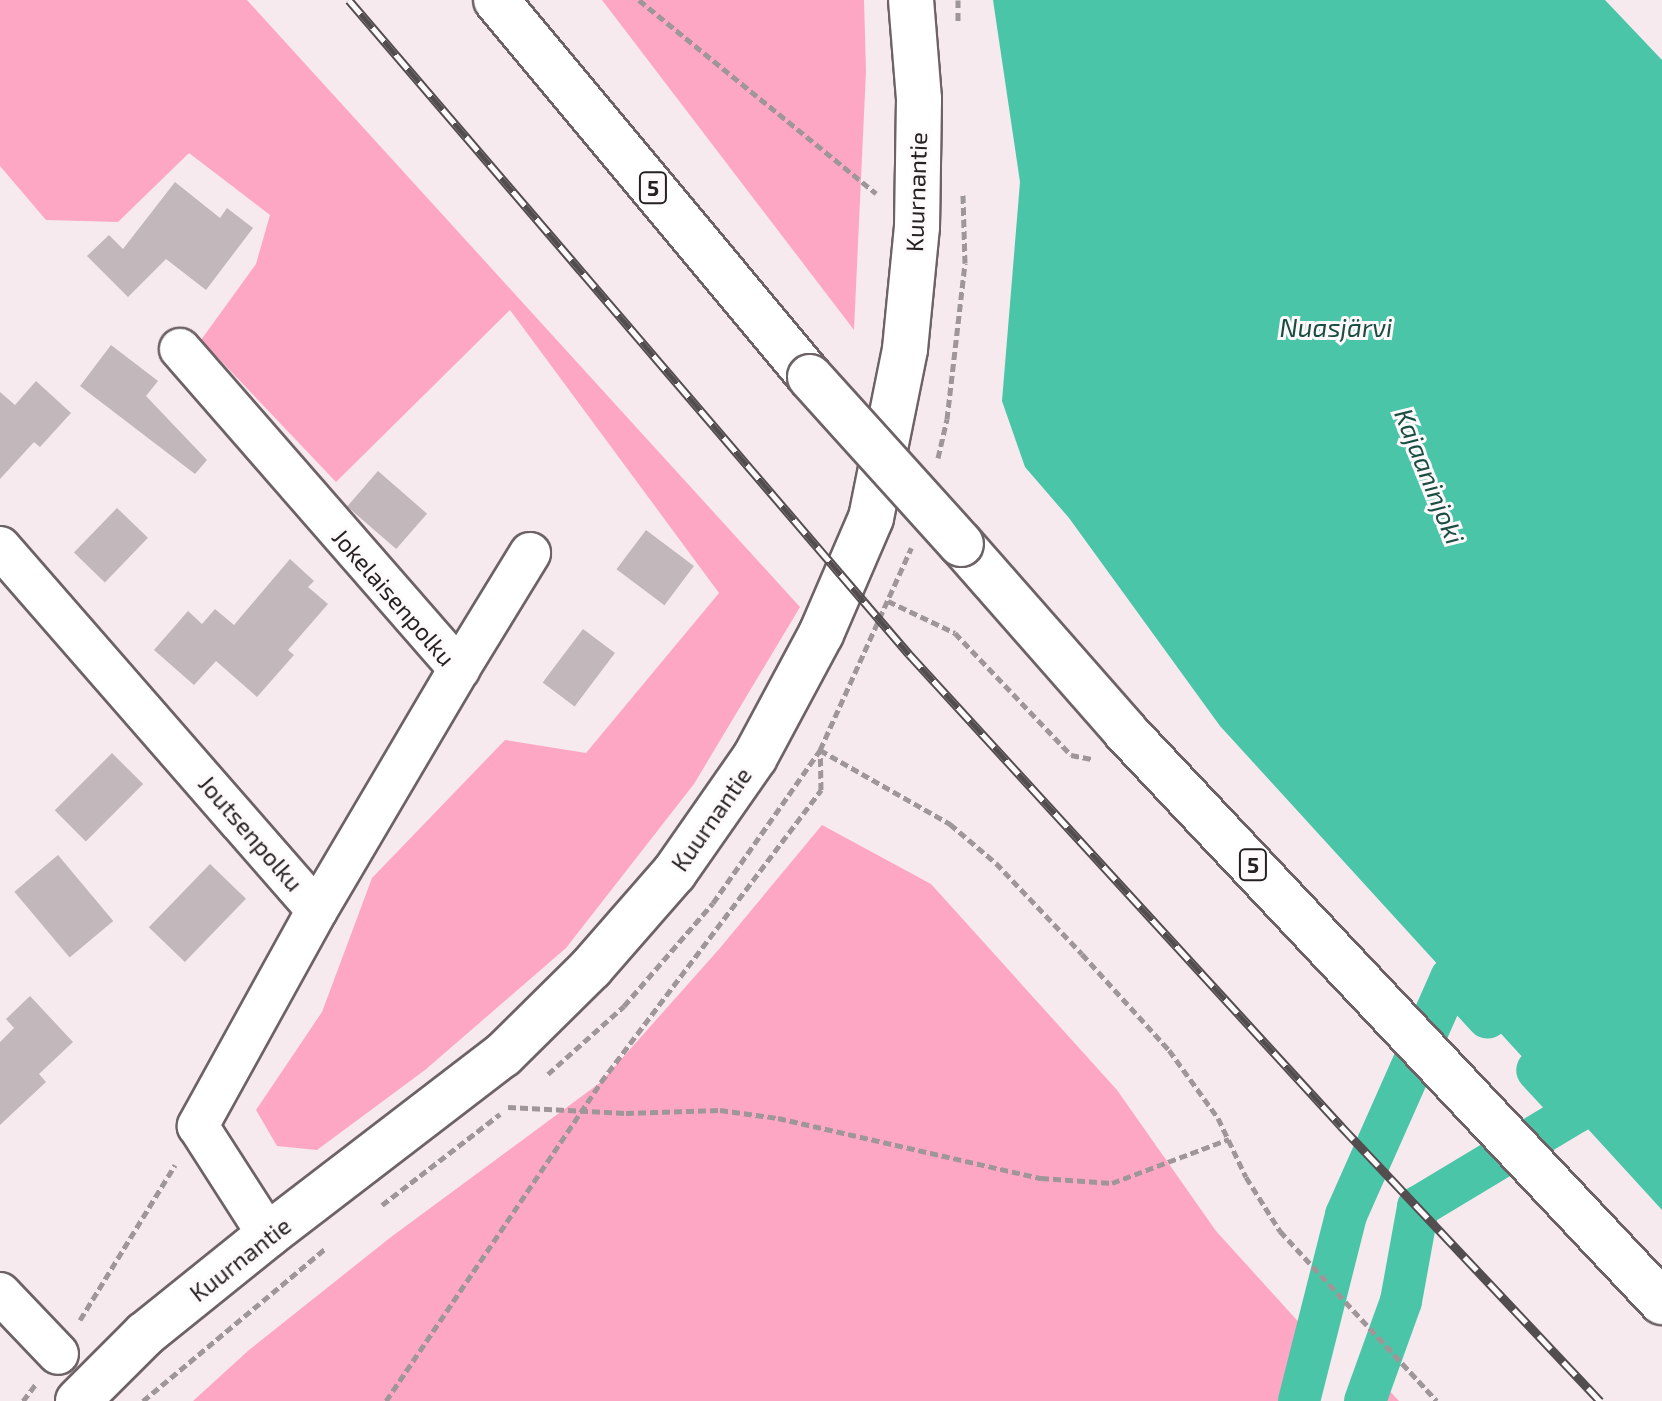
<!DOCTYPE html>
<html>
<head>
<meta charset="utf-8">
<style>
	body { margin:0 }
	#map { position:relative; width:1662px; height:1401px; overflow:hidden; background:#f6eaee; font-family:"Exo 2",sans-serif }
	div>[style] { position:absolute }
	.green>* { inset:0; background:#fda7c5 }
	.water>* { inset:0; background:#4bc5a8 }
	.canal>* { height:42px; margin:-21px; padding:0 21px; transform-origin:21px; border-radius:21px; background:#4bc5a8 }
	.building>* { inset:0; background:#c2b7ba; transform-origin:0 0 }
	.path>* { height:5px; margin-top:-2.5px; transform-origin:0; background:repeating-linear-gradient(90deg,#9f9699 0 8px,transparent 0 12px) }
	.roads { filter:drop-shadow(2px 0 #6d6366) drop-shadow(-2px 0 #6d6366) drop-shadow(0 2px #6d6366) drop-shadow(0 -2px #6d6366) }
	.street>* { height:40px; margin:-20px; padding:0 20px; transform-origin:20px; border-radius:20px; background:#fff }
	.secondary>* { height:44px; margin:-22px; padding:0 22px; transform-origin:22px; border-radius:22px; background:#fff }
	.highway>* { height:44px; margin:-22px; padding:0 22px; transform-origin:22px; border-radius:22px; background:#fff }
	.rail>* { height:9px; margin-top:-4.5px; transform-origin:0; background:repeating-linear-gradient(90deg,#fefafb 0 18px,#534d4f 0 36px); box-sizing:border-box; border-block:2px solid #534d4f }
	.bridges { filter:drop-shadow(2px 0 #6d6366) drop-shadow(-2px 0 #6d6366) drop-shadow(0 2px #6d6366) drop-shadow(0 -2px #6d6366) }
	.highway-bridge>* { height:44px; margin:-22px; padding:0 22px; transform-origin:22px; border-radius:22px; background:#fff }
	span { translate:-50% -50%; white-space:nowrap; text-align:center; line-height:1.15; -webkit-text-stroke:6px #fefafb; paint-order:stroke }
	.shield-label span { padding:2px 6px; background:#fefafb; border:2px solid; border-radius:6px; -webkit-text-stroke-width:0 }
	.shield-label { font-size:22px; color:#262223; font-weight:700 }
	.street-label { font-size:24px; color:#262223 }
	.water-label { font-size:26px; color:#1b4e42; font-style:italic }
</style>
</head>
<body>
<div id="map">
	<div class="green">
		<i style="clip-path:polygon(0 0,247px 0,800px 607px,694px 784px,566px 948px,425px 1070px,317px 1150px,277px 1146px,256px 1110px,322px 1012px,372px 878px,505px 740px,586px 753px,719px 593px,510px 310px,336px 482px,201px 340px,256px 264px,270px 215px,189px 153px,118px 222px,46px 220px,0 166px)"></i>
		<i style="clip-path:polygon(602px 0,864px 0,866px 71px,854px 330px)"></i>
		<i style="clip-path:polygon(822px 825px,931px 884px,1117px 1090px,1216px 1231px,1314px 1339px,1299px 1401px,193px 1401px,249px 1350px,391px 1237px,601px 1082px,720px 948px)"></i>
		<i style="clip-path:polygon(1374px 1374px,1399px 1401px,1365px 1401px)"></i>
	</div>
	<div class="water">
		<i style="clip-path:polygon(993px 0,1605px 0,1662px 60px,1662px 1210px,1220px 726px,1069px 518px,1025px 467px,1002px 401px,1020px 182px)"></i>
	</div>
	<div class="canal">
		<i style="left:1299px;top:1401px;width:192px;rotate:-75.8deg"></i>
		<i style="left:1346px;top:1215px;width:259px;rotate:-66.1deg"></i>
		<i style="left:1451px;top:978px;width:54px;rotate:47.2deg"></i>
		<i style="left:1365px;top:1401px;width:106px;rotate:-70.2deg"></i>
		<i style="left:1401px;top:1301px;width:96px;rotate:-79.7deg"></i>
		<i style="left:1418px;top:1207px;width:184px;rotate:-31deg"></i>
		<i style="left:1576px;top:1112px;width:57px;rotate:-132.9deg"></i>
	</div>
	<div class="building">
		<i style="clip-path:polygon(175px 182px,220px 218px,227px 208px,253px 228px,206px 290px,166px 259px,128px 297px,87px 256px,109px 235px,123px 249px)"></i>
		<i style="clip-path:polygon(111px 345px,158px 381px,146px 396px,207px 460px,195px 474px,80px 386px)"></i>
		<i style="clip-path:polygon(36px 381px,71px 413px,40px 447px,34px 442px,0 479px,0 392px,15px 405px)"></i>
		<i style="left:378px;top:471px;width:65px;height:47px;rotate:41deg"></i>
		<i style="left:117px;top:508px;width:43px;height:62px;rotate:44deg"></i>
		<i style="left:646px;top:530px;width:60px;height:49px;rotate:37deg"></i>
		<i style="clip-path:polygon(290px 559px,314px 581px,308px 587px,328px 604px,288px 650px,294px 655px,257px 697px,216px 661px,194px 685px,154px 650px,188px 611px,202px 624px,215px 609px,234px 625px)"></i>
		<i style="left:583px;top:629px;width:40px;height:67px;rotate:37deg"></i>
		<i style="left:112px;top:753px;width:44px;height:81px;rotate:45deg"></i>
		<i style="left:58px;top:855px;width:86px;height:57px;rotate:50deg"></i>
		<i style="left:210px;top:864px;width:50px;height:88px;rotate:44deg"></i>
		<i style="clip-path:polygon(30px 996px,73px 1042px,39px 1074px,46px 1082px,0 1125px,0 1042px,14px 1028px,6px 1019px)"></i>
	</div>
	<div class="path">
		<i style="left:639px;top:0;width:306px;rotate:39.2deg"></i>
		<i style="left:958px;top:0;width:21px;rotate:90deg"></i>
		<i style="left:938px;top:458px;width:40px;rotate:-77deg"></i>
		<i style="left:947px;top:419px;width:157px;rotate:-83.4deg"></i>
		<i style="left:965px;top:263px;width:68px;rotate:-91.7deg"></i>
		<i style="left:888px;top:601px;width:74px;rotate:25.5deg"></i>
		<i style="left:955px;top:633px;width:168px;rotate:46.4deg"></i>
		<i style="left:1071px;top:755px;width:21px;rotate:11deg"></i>
		<i style="left:820px;top:750px;width:150px;rotate:29.6deg"></i>
		<i style="left:950px;top:824px;width:60px;rotate:40.3deg"></i>
		<i style="left:996px;top:863px;width:125px;rotate:46.6deg"></i>
		<i style="left:1082px;top:954px;width:130px;rotate:47.8deg"></i>
		<i style="left:1169px;top:1050px;width:84px;rotate:54.2deg"></i>
		<i style="left:1218px;top:1118px;width:65px;rotate:64.6deg"></i>
		<i style="left:1246px;top:1177px;width:64px;rotate:57.8deg"></i>
		<i style="left:1280px;top:1231px;width:231px;rotate:47.3deg"></i>
		<i style="left:548px;top:1074px;width:102px;rotate:-41.8deg"></i>
		<i style="left:624px;top:1006px;width:136px;rotate:-49.2deg"></i>
		<i style="left:713px;top:903px;width:187px;rotate:-55deg"></i>
		<i style="left:820px;top:750px;width:222px;rotate:-65.7deg"></i>
		<i style="left:508px;top:1107px;width:118px;rotate:2.9deg"></i>
		<i style="left:626px;top:1113px;width:94px;rotate:-1.8deg"></i>
		<i style="left:720px;top:1110px;width:59px;rotate:7.9deg"></i>
		<i style="left:778px;top:1118px;width:270px;rotate:12.9deg"></i>
		<i style="left:1041px;top:1178px;width:71px;rotate:4deg"></i>
		<i style="left:1112px;top:1183px;width:125px;rotate:-20.6deg"></i>
		<i style="left:382px;top:1205px;width:149px;rotate:-37.6deg"></i>
		<i style="left:80px;top:1320px;width:182px;rotate:-58.5deg"></i>
		<i style="left:23px;top:1401px;width:21px;rotate:-53deg"></i>
		<i style="left:143px;top:1401px;width:239px;rotate:-39.9deg"></i>
		<i style="left:386px;top:1401px;width:385px;rotate:-56deg"></i>
		<i style="left:601px;top:1082px;width:366px;rotate:-53deg"></i>
		<i style="left:821px;top:790px;width:39px;rotate:-91deg"></i>
	</div>
	<div class="roads">
		<div class="street">
			<i style="left:180px;top:349px;width:425px;rotate:48.9deg"></i>
			<i style="left:459px;top:669px;width:280px;rotate:120.5deg"></i>
			<i style="left:0;top:547px;width:482px;rotate:48.9deg"></i>
			<i style="left:317px;top:910px;width:247px;rotate:118.9deg"></i>
			<i style="left:198px;top:1126px;width:130px;rotate:57.3deg"></i>
			<i style="left:459px;top:669px;width:136px;rotate:-58.5deg"></i>
			<i style="left:0;top:1293px;width:84px;rotate:46.4deg"></i>
		</div>
		<div class="secondary">
			<i style="left:78px;top:1401px;width:95px;rotate:-45deg"></i>
			<i style="left:145px;top:1334px;width:158px;rotate:-38.8deg"></i>
			<i style="left:268px;top:1235px;width:296px;rotate:-37.5deg"></i>
			<i style="left:503px;top:1055px;width:124px;rotate:-44.7deg"></i>
			<i style="left:591px;top:968px;width:126px;rotate:-48.9deg"></i>
			<i style="left:674px;top:873px;width:141px;rotate:-55.1deg"></i>
			<i style="left:755px;top:757px;width:140px;rotate:-61.8deg"></i>
			<i style="left:821px;top:634px;width:126px;rotate:-66.7deg"></i>
			<i style="left:871px;top:518px;width:172px;rotate:-78.6deg"></i>
			<i style="left:905px;top:349px;width:123px;rotate:-84.4deg"></i>
			<i style="left:917px;top:227px;width:128px;rotate:-89.1deg"></i>
			<i style="left:919px;top:99px;width:99px;rotate:-94.6deg"></i>
		</div>
		<div class="highway">
			<i style="left:496px;top:0;width:491px;rotate:50.2deg"></i>
			<i style="left:961px;top:544px;width:249px;rotate:48.7deg"></i>
			<i style="left:1125px;top:731px;width:784px;rotate:46.76deg"></i>
		</div>
	</div>
	<div class="rail">
		<i style="left:349px;top:0;width:861px;rotate:49.43deg"></i>
		<i style="left:909px;top:654px;width:640px;rotate:47.53deg"></i>
		<i style="left:1341px;top:1126px;width:378px;rotate:46.7deg"></i>
	</div>
	<div class="bridges">
		<div class="highway-bridge">
			<i style="left:810px;top:377px;width:225px;rotate:47.9deg"></i>
		</div>
	</div>
	<div class="shield-label">
		<span style="left:653px;top:188px">5</span>
		<span style="left:1253px;top:865px">5</span>
	</div>
	<div class="street-label">
		<span style="left:916px;top:192px;rotate:-88deg">Kuurnantie</span>
		<span style="left:394px;top:597px;rotate:49deg">Jokelaisenpolku</span>
		<span style="left:711px;top:819px;rotate:-55deg">Kuurnantie</span>
		<span style="left:251px;top:833px;rotate:49deg">Joutsenpolku</span>
		<span style="left:240px;top:1259px;rotate:-38deg">Kuurnantie</span>
	</div>
	<div class="water-label">
		<span style="left:1336px;top:327px">Nuasjärvi</span>
		<span style="left:1430px;top:476px;rotate:68deg">Kajaaninjoki</span>
	</div>
</div>
</body>
</html>
